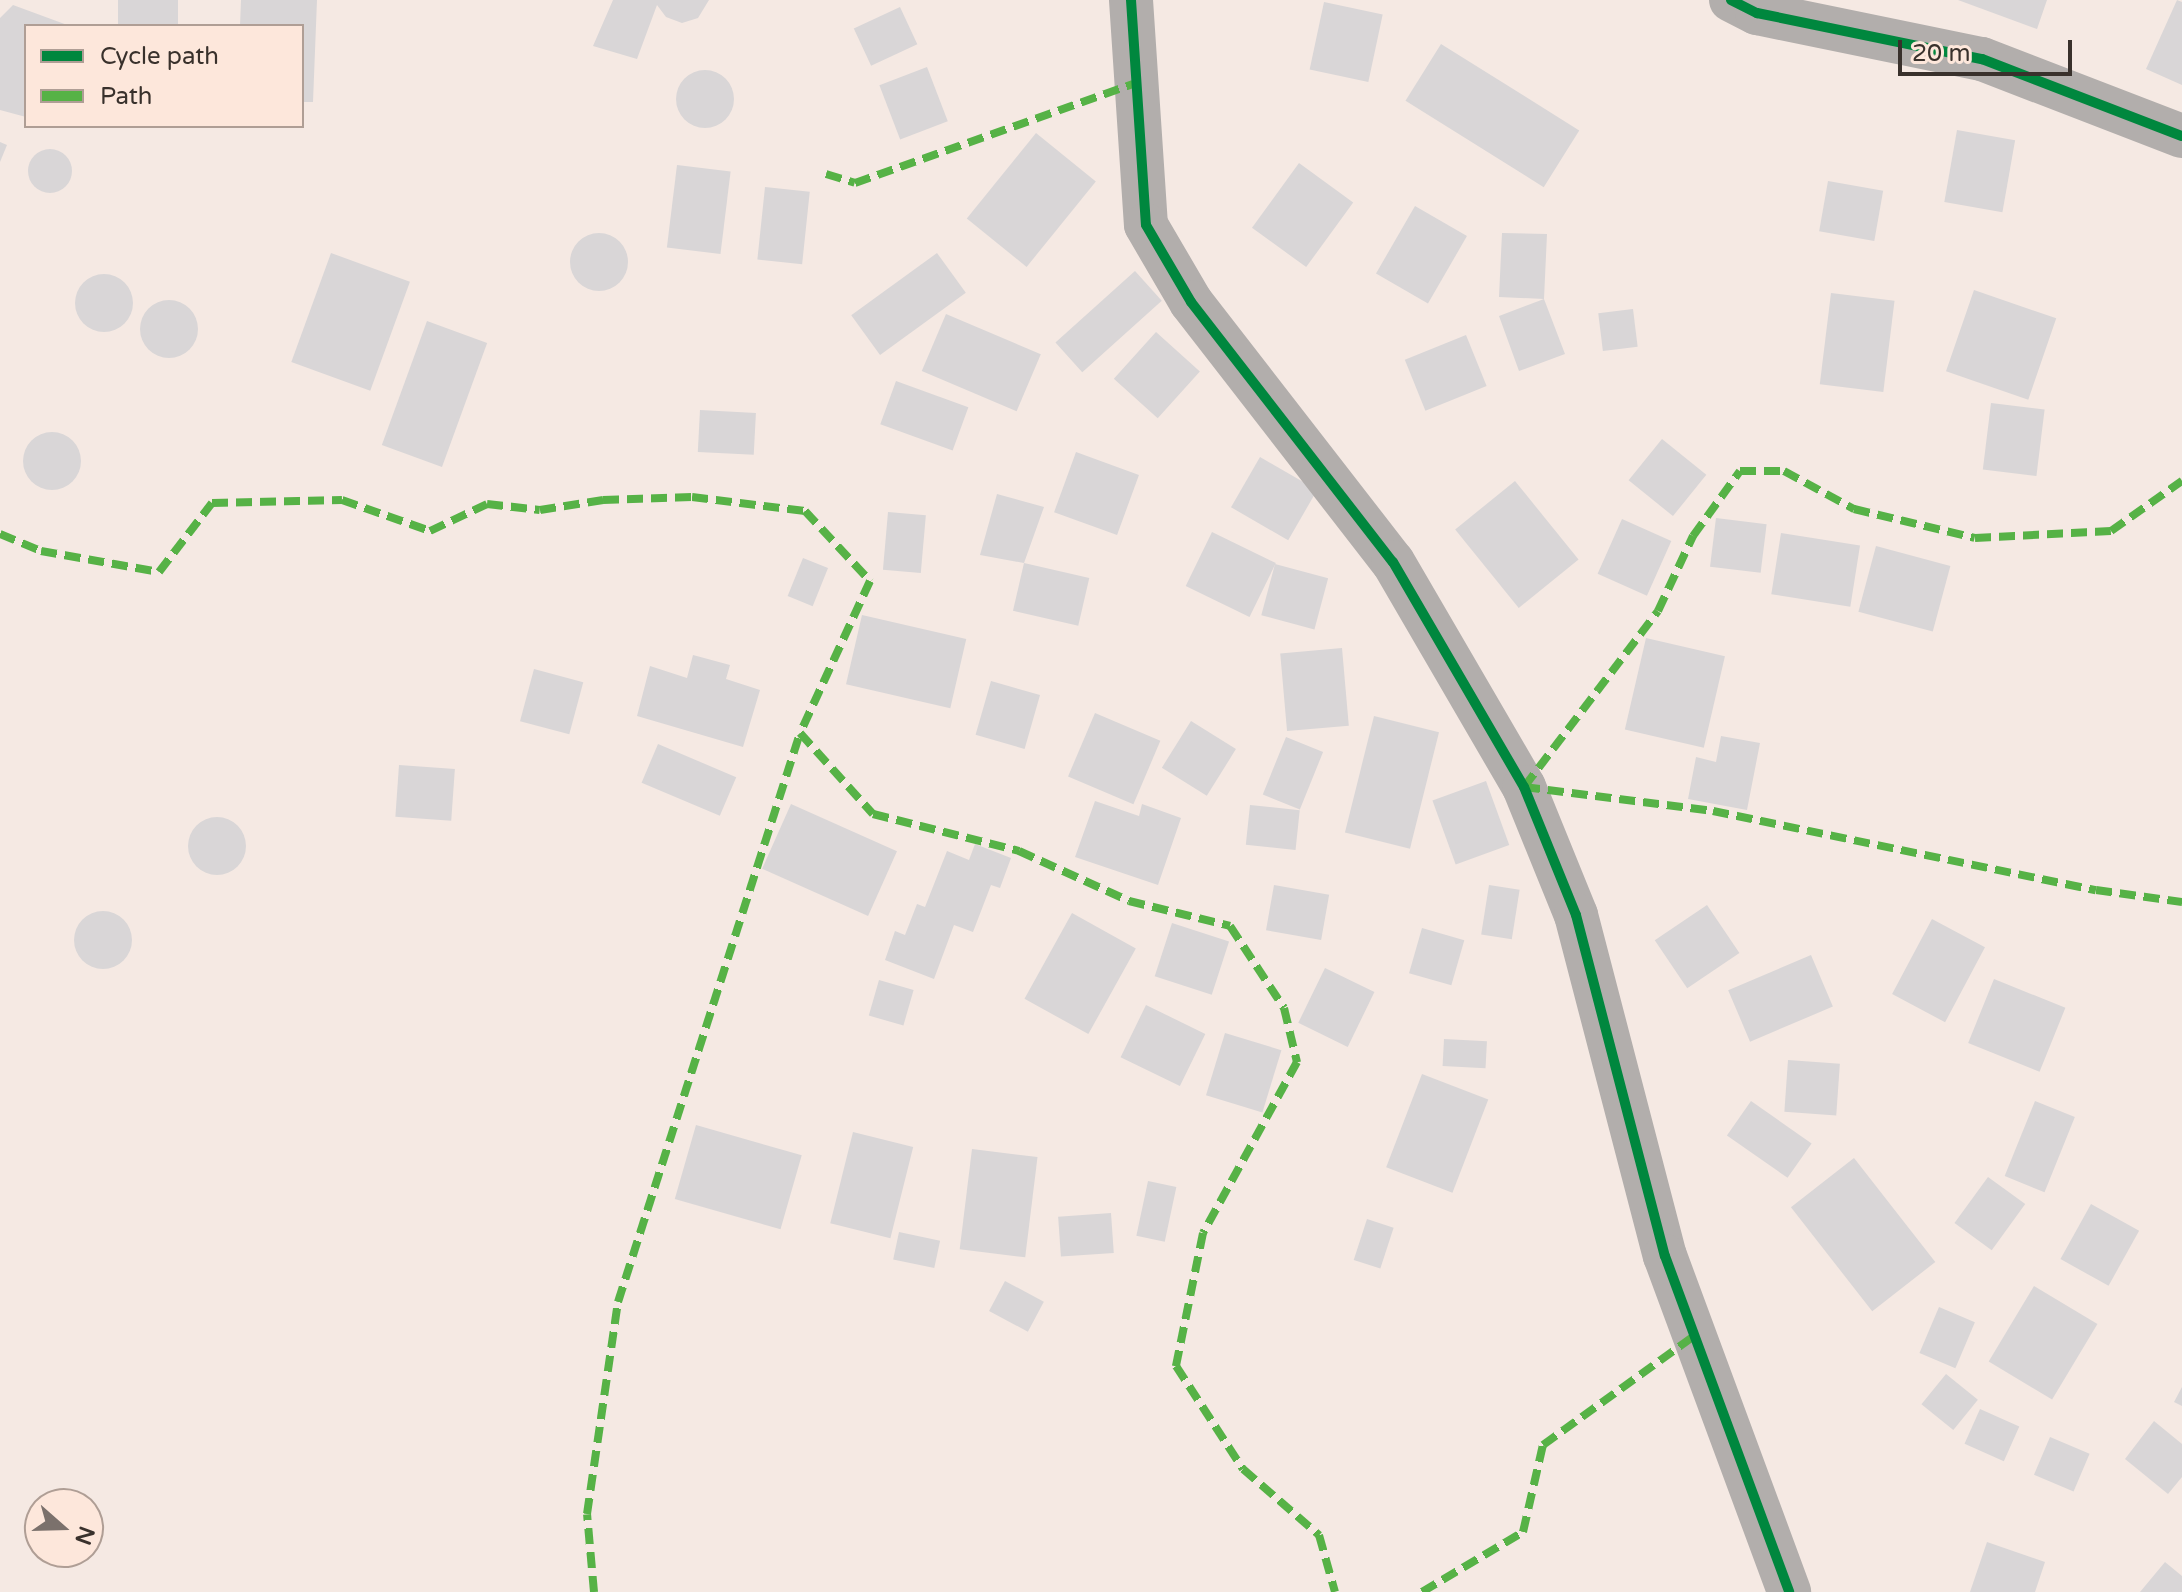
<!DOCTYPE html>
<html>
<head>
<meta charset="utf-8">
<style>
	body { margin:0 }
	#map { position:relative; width:2182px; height:1592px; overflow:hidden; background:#f5e9e3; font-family:"Varela Round",sans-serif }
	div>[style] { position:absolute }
	.building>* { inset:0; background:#d9d6d7; transform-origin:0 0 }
	.round { border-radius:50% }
	.minor>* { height:44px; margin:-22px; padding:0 22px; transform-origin:22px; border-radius:22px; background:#b2aeac }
	.quiet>* { height:8px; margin-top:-4px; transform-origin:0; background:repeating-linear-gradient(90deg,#56b246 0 16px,transparent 0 24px) }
	.cycleway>* { height:10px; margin:-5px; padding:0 5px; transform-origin:5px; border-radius:5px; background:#00873e }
	span { translate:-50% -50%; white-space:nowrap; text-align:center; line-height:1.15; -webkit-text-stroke:8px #fde7db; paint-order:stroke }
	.legend { position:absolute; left:24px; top:24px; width:280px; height:104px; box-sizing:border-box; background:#fde7db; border:2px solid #af9e95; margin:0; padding:10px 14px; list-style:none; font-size:24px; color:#39312c }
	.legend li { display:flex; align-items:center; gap:16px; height:40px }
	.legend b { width:40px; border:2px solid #af9e95 }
	.north { position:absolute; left:24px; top:1488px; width:80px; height:80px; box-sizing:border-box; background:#fde7db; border:2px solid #af9e95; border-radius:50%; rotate:110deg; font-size:22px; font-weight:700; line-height:32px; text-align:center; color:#39312c }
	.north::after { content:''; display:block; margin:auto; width:28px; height:36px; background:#7b716c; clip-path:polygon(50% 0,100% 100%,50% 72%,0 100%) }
	.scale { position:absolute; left:1898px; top:40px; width:174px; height:36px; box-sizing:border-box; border:4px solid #39312c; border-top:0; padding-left:10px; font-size:24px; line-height:28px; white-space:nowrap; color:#39312c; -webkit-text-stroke:6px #fde7db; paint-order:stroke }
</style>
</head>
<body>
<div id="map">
	<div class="building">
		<i style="left:118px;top:0;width:60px;height:26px"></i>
		<i style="clip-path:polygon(241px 0,317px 0,313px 102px,302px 102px,302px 26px,240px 26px)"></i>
		<i style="clip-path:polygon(613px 0,709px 0,698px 18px,682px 23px,666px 17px,657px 5px,637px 59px,593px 46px)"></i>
		<i style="clip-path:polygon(1958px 0,2047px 0,2037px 29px)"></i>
		<i style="clip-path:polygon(2177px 0,2182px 2px,2182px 85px,2146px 69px)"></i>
		<i style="left:1324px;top:2px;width:60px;height:69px;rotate:12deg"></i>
		<i style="clip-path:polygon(13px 5px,70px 26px,26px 26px,26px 117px,0 110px,0 18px)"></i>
		<i style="left:900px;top:7px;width:41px;height:51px;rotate:65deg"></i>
		<i style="left:1441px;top:44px;width:163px;height:67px;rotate:32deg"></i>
		<i style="left:927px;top:67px;width:58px;height:51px;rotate:69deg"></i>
		<i class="round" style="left:676px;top:70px;width:58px;height:58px"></i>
		<i style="left:1957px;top:130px;width:59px;height:73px;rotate:10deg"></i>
		<i style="left:1036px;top:133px;width:77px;height:110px;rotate:39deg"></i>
		<i style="clip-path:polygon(0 142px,7px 145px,0 162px)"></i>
		<i class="round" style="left:28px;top:149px;width:44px;height:44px"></i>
		<i style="left:1299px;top:163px;width:67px;height:80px;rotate:36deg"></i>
		<i style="left:677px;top:165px;width:54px;height:83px;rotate:7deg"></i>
		<i style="left:1828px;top:181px;width:56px;height:51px;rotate:10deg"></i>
		<i style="left:765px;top:187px;width:45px;height:73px;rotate:6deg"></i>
		<i style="left:1415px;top:206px;width:60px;height:78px;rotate:30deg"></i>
		<i class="round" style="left:570px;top:233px;width:58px;height:58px"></i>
		<i style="clip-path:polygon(1502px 233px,1547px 234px,1544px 299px,1565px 354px,1519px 371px,1499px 316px,1544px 299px,1499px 297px)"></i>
		<i style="left:331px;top:253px;width:84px;height:116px;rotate:20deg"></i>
		<i style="left:937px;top:253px;width:49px;height:106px;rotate:54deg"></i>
		<i style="left:1135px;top:271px;width:40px;height:107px;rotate:48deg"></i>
		<i class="round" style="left:75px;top:274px;width:58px;height:58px"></i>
		<i style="left:1974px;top:290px;width:87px;height:86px;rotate:19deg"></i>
		<i style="left:1831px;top:293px;width:64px;height:92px;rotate:7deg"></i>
		<i class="round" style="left:140px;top:300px;width:58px;height:58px"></i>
		<i style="left:1633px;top:309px;width:38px;height:35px;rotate:83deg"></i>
		<i style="left:946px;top:314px;width:103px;height:62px;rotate:23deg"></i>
		<i style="left:427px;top:321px;width:64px;height:132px;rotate:20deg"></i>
		<i style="left:1156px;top:332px;width:59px;height:63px;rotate:42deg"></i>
		<i style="left:1466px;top:335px;width:55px;height:66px;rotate:68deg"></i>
		<i style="left:896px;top:381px;width:77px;height:46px;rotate:20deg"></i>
		<i style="left:1991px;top:403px;width:54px;height:67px;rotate:7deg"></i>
		<i style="left:700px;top:410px;width:56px;height:42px;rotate:3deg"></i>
		<i class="round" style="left:23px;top:432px;width:58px;height:58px"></i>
		<i style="left:1662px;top:439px;width:57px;height:53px;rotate:39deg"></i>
		<i style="left:1076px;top:452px;width:67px;height:64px;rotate:20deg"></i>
		<i style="left:1260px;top:457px;width:66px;height:58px;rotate:30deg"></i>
		<i style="left:1515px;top:481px;width:101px;height:77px;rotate:51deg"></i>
		<i style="clip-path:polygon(997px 494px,1044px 507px,1024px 563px,980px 555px)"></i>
		<i style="left:888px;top:512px;width:38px;height:58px;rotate:5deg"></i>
		<i style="left:1716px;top:518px;width:51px;height:49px;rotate:7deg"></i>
		<i style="left:1622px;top:519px;width:54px;height:60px;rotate:24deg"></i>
		<i style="left:1212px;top:532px;width:71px;height:60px;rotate:26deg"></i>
		<i style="left:1781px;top:533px;width:80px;height:62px;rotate:9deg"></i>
		<i style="left:1876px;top:546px;width:77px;height:68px;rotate:15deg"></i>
		<i style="left:803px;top:558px;width:27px;height:41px;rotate:22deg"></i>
		<i style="left:1024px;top:563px;width:67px;height:49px;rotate:13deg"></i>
		<i style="left:1275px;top:564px;width:55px;height:53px;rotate:15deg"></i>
		<i style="left:862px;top:615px;width:107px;height:71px;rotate:13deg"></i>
		<i style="left:1646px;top:638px;width:81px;height:94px;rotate:13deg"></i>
		<i style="left:1342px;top:648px;width:78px;height:62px;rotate:85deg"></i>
		<i style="clip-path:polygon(693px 655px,730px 665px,726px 679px,760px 690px,743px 747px,637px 716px,650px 666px,687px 678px)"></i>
		<i style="left:534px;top:669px;width:51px;height:54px;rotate:15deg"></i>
		<i style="left:991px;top:681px;width:51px;height:56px;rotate:16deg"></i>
		<i style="left:1095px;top:713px;width:71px;height:69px;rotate:23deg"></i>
		<i style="left:1374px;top:716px;width:67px;height:120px;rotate:14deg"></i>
		<i style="left:1191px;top:721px;width:53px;height:55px;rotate:32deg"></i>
		<i style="clip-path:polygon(1721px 736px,1760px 743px,1747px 810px,1688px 799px,1696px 757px,1716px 762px)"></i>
		<i style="left:1286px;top:737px;width:40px;height:62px;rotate:22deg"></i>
		<i style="left:658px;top:744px;width:85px;height:42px;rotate:23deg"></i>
		<i style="left:399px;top:765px;width:56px;height:52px;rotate:4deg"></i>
		<i style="left:1486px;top:781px;width:68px;height:57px;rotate:70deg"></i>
		<i style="clip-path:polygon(1095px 801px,1139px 816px,1142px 804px,1181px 818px,1158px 885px,1075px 857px)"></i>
		<i style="left:791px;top:804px;width:116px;height:71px;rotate:24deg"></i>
		<i style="left:1250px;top:805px;width:50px;height:40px;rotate:6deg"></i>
		<i class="round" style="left:188px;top:817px;width:58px;height:58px"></i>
		<i style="clip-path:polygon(975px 844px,1011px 858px,1000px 888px,991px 885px,973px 932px,954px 925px,934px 979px,885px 960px,895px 931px,905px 935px,917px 904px,925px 907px,947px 851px,969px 860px)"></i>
		<i style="left:1274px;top:885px;width:56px;height:46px;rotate:10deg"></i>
		<i style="left:1489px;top:885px;width:31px;height:50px;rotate:9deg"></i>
		<i style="left:1707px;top:905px;width:58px;height:63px;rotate:56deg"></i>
		<i class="round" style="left:74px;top:911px;width:58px;height:58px"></i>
		<i style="left:1072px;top:913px;width:73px;height:98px;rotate:29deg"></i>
		<i style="left:1932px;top:919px;width:60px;height:85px;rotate:28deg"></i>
		<i style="left:1172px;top:923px;width:60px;height:56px;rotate:18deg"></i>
		<i style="left:1422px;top:928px;width:44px;height:47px;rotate:16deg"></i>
		<i style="left:1811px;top:955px;width:56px;height:90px;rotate:67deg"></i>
		<i style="left:1325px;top:968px;width:55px;height:61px;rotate:26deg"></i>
		<i style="left:1994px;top:979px;width:77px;height:69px;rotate:22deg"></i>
		<i style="left:879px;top:980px;width:36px;height:37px;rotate:16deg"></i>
		<i style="left:1146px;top:1005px;width:66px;height:58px;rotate:26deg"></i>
		<i style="left:1225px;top:1033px;width:59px;height:65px;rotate:17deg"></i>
		<i style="left:1444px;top:1039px;width:43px;height:27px;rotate:3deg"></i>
		<i style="left:1788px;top:1060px;width:52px;height:52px;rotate:4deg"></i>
		<i style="left:1422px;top:1074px;width:71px;height:100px;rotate:21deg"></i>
		<i style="left:1751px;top:1101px;width:74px;height:42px;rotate:35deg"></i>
		<i style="left:2035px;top:1101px;width:43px;height:81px;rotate:22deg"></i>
		<i style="left:696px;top:1125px;width:110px;height:77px;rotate:16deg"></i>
		<i style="left:853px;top:1132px;width:62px;height:94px;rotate:14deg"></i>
		<i style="left:972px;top:1149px;width:66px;height:101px;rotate:7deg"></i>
		<i style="left:1854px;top:1158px;width:132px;height:80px;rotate:52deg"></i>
		<i style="left:1988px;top:1177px;width:46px;height:57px;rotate:36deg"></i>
		<i style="left:1148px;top:1181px;width:29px;height:56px;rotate:12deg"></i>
		<i style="left:2091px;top:1204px;width:55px;height:63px;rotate:29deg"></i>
		<i style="left:1111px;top:1213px;width:40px;height:53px;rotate:86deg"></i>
		<i style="left:1367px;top:1219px;width:28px;height:43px;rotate:18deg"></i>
		<i style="left:899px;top:1232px;width:42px;height:28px;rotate:12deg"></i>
		<i style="left:1005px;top:1281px;width:44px;height:34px;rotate:28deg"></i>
		<i style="left:2034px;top:1286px;width:74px;height:88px;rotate:31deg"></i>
		<i style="left:1939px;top:1307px;width:39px;height:50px;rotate:23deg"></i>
		<i style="left:1946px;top:1374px;width:41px;height:39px;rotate:39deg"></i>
		<i style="clip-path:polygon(2182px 1387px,2182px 1406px,2174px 1402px)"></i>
		<i style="left:1980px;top:1409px;width:43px;height:38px;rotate:24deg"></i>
		<i style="clip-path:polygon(2154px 1421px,2182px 1444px,2182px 1477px,2168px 1494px,2125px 1459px)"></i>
		<i style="left:2050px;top:1437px;width:43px;height:41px;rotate:23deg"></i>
		<i style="clip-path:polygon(1987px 1542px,2045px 1562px,2035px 1592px,1970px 1592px)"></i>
		<i style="clip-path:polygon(2165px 1562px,2182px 1576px,2182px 1592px,2140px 1592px)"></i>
	</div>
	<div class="minor">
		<i style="left:1131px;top:0;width:225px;rotate:86.2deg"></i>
		<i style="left:1146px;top:225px;width:89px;rotate:59.7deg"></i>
		<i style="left:1191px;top:302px;width:329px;rotate:52.2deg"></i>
		<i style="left:1393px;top:562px;width:260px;rotate:59.8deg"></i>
		<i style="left:1524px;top:787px;width:138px;rotate:67.9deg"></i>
		<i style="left:1576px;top:915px;width:352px;rotate:75.4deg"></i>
		<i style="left:1665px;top:1256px;width:358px;rotate:69.7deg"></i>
		<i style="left:1731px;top:0;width:29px;rotate:27deg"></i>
		<i style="left:1757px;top:13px;width:230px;rotate:11.6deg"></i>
		<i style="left:1982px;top:59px;width:214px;rotate:21.1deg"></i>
	</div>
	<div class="quiet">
		<i style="left:826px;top:174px;width:30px;rotate:17deg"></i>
		<i style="left:855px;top:183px;width:295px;rotate:-19.6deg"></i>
		<i style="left:0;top:534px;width:44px;rotate:22.5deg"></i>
		<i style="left:41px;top:551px;width:120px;rotate:10.1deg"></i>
		<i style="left:159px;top:572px;width:87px;rotate:-52.5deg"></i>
		<i style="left:212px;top:503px;width:130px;rotate:-1.3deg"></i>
		<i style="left:342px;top:500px;width:93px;rotate:19.4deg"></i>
		<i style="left:430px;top:531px;width:63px;rotate:-25.3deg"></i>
		<i style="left:487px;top:504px;width:53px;rotate:6.5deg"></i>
		<i style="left:540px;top:510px;width:64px;rotate:-9deg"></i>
		<i style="left:603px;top:500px;width:89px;rotate:-1.9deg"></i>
		<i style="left:692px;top:497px;width:114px;rotate:7.1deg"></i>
		<i style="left:805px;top:511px;width:96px;rotate:47.1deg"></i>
		<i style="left:870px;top:581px;width:167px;rotate:114.7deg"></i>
		<i style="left:800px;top:733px;width:109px;rotate:48deg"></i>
		<i style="left:873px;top:814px;width:151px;rotate:14.2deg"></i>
		<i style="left:1019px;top:851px;width:121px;rotate:24.4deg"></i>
		<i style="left:1129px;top:901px;width:104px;rotate:13.9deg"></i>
		<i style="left:1230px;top:926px;width:98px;rotate:56.6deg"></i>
		<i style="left:1284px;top:1008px;width:56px;rotate:76.5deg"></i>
		<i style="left:1297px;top:1062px;width:195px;rotate:118.8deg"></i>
		<i style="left:1203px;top:1233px;width:136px;rotate:101.5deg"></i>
		<i style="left:1176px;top:1366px;width:123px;rotate:57deg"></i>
		<i style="left:1243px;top:1469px;width:101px;rotate:41deg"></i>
		<i style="left:1319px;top:1535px;width:59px;rotate:74.3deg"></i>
		<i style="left:1524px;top:787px;width:221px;rotate:-52.7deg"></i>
		<i style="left:1658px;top:611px;width:83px;rotate:-65deg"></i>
		<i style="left:1693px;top:536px;width:80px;rotate:-54.1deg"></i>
		<i style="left:1740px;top:471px;width:44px"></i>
		<i style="left:1784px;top:471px;width:80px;rotate:28.5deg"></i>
		<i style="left:1854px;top:509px;width:124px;rotate:13.5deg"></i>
		<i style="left:1975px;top:538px;width:136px;rotate:-2.9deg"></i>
		<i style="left:2111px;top:531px;width:87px;rotate:-35.2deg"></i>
		<i style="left:1524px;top:787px;width:191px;rotate:7.2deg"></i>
		<i style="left:1713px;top:811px;width:391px;rotate:11.7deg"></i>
		<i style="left:2096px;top:890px;width:87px;rotate:7.9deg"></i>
		<i style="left:594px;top:1592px;width:78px;rotate:-95.1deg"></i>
		<i style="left:587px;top:1514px;width:214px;rotate:-81.7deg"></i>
		<i style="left:618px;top:1302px;width:597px;rotate:-72.26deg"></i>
		<i style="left:1422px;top:1592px;width:117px;rotate:-30.7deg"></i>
		<i style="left:1523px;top:1532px;width:89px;rotate:-77.1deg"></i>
		<i style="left:1543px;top:1445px;width:190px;rotate:-35.8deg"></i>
	</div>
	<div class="cycleway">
		<i style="left:1131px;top:0;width:225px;rotate:86.2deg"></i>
		<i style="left:1146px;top:225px;width:89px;rotate:59.7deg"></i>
		<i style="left:1191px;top:302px;width:329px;rotate:52.2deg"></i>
		<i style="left:1393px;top:562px;width:260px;rotate:59.8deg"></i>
		<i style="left:1524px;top:787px;width:138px;rotate:67.9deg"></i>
		<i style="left:1576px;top:915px;width:352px;rotate:75.4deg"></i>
		<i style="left:1665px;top:1256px;width:358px;rotate:69.7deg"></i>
		<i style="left:1731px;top:0;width:29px;rotate:27deg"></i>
		<i style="left:1757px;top:13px;width:230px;rotate:11.6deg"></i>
		<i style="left:1982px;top:59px;width:214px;rotate:21.1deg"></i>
	</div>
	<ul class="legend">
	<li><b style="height:10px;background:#00873e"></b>Cycle path</li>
	<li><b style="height:10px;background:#56b246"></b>Path</li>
	</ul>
	<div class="north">N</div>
	<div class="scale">20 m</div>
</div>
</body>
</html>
